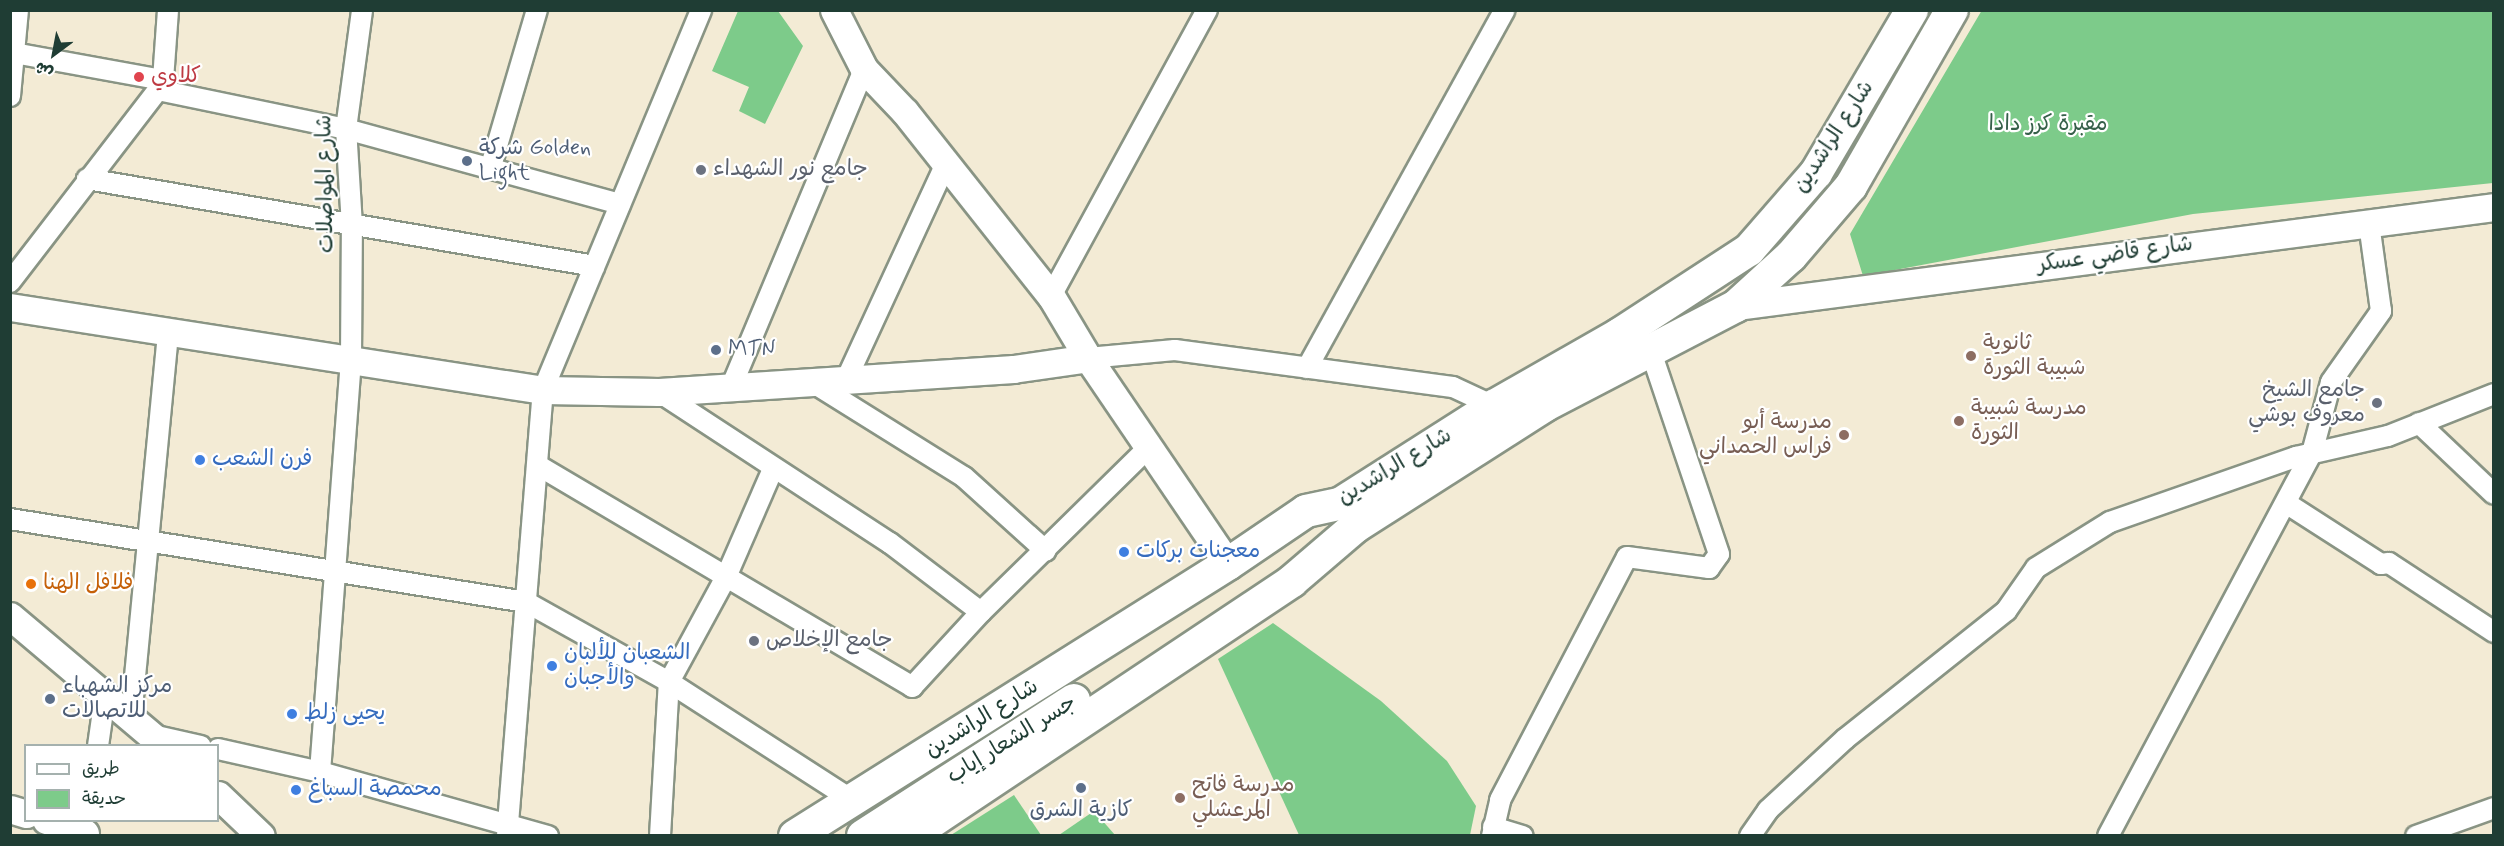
<!DOCTYPE html>
<html>
<head>
<meta charset="utf-8">
<style>
	body { margin:0 }
	#map { position:relative; width:2504px; height:846px; overflow:hidden; background:#f3ebd5; font-family:Mynerve,"Playpen Sans Arabic",sans-serif }
	div>[style] { position:absolute }
	.green>* { inset:0; background:#7dcb8a }
	.roads { filter:drop-shadow(2px 0 #899484) drop-shadow(-2px 0 #899484) drop-shadow(0 2px #899484) drop-shadow(0 -2px #899484) }
	.street>* { height:20px; margin:-10px; padding:0 10px; transform-origin:10px; border-radius:10px; background:#fff }
	.secondary>* { height:27px; margin:-13.5px; padding:0 13.5px; transform-origin:13.5px; border-radius:13.5px; background:#fff }
	.primary>* { height:32px; margin:-16px; padding:0 16px; transform-origin:16px; border-radius:16px; background:#fff }
	.dots>* { width:16px; height:16px; translate:-50% -50%; box-sizing:border-box; border:3px solid #fff; border-radius:50% }
	span { translate:-50% -50%; white-space:nowrap; text-align:center; line-height:1.15; -webkit-text-stroke:4.5px #fff; paint-order:stroke }
	.health-label { font-size:22px; color:#be3a42 }
	.left { translate:0 -50%; text-align:left }
	.park-label { font-size:22px; color:#36604a }
	.street-label { font-size:22px; color:#1f3d34 }
	.service-label { font-size:22px; color:#4e5e75 }
	.worship-label { font-size:22px; color:#5b616d }
	.right { translate:-100% -50%; text-align:right }
	.education-label { font-size:22px; color:#785e54 }
	.shop-label { font-size:22px; color:#366cbe }
	.food-label { font-size:22px; color:#c56008 }
	.frame { position:absolute; inset:0; border:12px solid #1f3d34; pointer-events:none }
	.legend { position:absolute; left:24px; top:744px; width:195px; height:78px; box-sizing:border-box; background:#fff; border:2px solid #a5b1ae; margin:0; padding:8px 10px; list-style:none; font-size:18px; color:#1f3d34 }
	.legend li { display:flex; align-items:center; gap:12px; height:30px }
	.legend b { width:30px; border:2px solid #a5b1ae }
	.north { position:absolute; left:24px; top:24px; width:60px; height:60px; -webkit-text-stroke:4px #fff; paint-order:stroke; rotate:212deg; font-size:16px; font-weight:700; line-height:24px; text-align:center; color:#1f3d34 }
	.north::after { content:''; display:block; margin:auto; width:21px; height:27px; background:#1f3d34; clip-path:polygon(50% 0,100% 100%,50% 72%,0 100%) }
</style>
</head>
<body>
<div id="map">
	<div class="green">
		<i style="clip-path:polygon(1982px 10px,2493px 11px,2493px 183px,2193px 214px,1863px 276px,1850px 234px)"></i>
		<i style="clip-path:polygon(738px 11px,778px 11px,803px 46px,765px 124px,739px 111px,749px 87px,712px 71px)"></i>
		<i style="clip-path:polygon(1273px 623px,1381px 701px,1447px 761px,1476px 806px,1470px 835px,1299px 835px,1218px 659px)"></i>
		<i style="clip-path:polygon(1014px 795px,1041px 835px,951px 835px)"></i>
		<i style="clip-path:polygon(1094px 811px,1115px 835px,1059px 835px)"></i>
	</div>
	<div class="roads">
		<div class="street">
			<i style="left:14px;top:53px;width:151px;rotate:10.3deg"></i>
			<i style="left:158px;top:90px;width:192px;rotate:11.7deg"></i>
			<i style="left:346px;top:129px;width:284px;rotate:15.3deg"></i>
			<i style="left:10px;top:96px;width:86px;rotate:-84.7deg"></i>
			<i style="left:491px;top:166px;width:163px;rotate:-73.6deg"></i>
			<i style="left:87px;top:179px;width:515px;rotate:9.72deg"></i>
			<i style="left:10px;top:282px;width:242px;rotate:-52.4deg"></i>
			<i style="left:158px;top:90px;width:11px;rotate:-63deg"></i>
			<i style="left:163px;top:80px;width:70px;rotate:-85.9deg"></i>
			<i style="left:1051px;top:296px;width:326px;rotate:-61.4deg"></i>
			<i style="left:1088px;top:358px;width:87px;rotate:-5.3deg"></i>
			<i style="left:1175px;top:350px;width:280px;rotate:7.6deg"></i>
			<i style="left:1453px;top:387px;width:45px;rotate:24.9deg"></i>
			<i style="left:1307px;top:368px;width:409px;rotate:-61.1deg"></i>
			<i style="left:846px;top:380px;width:236px;rotate:-65.2deg"></i>
			<i style="left:812px;top:382px;width:179px;rotate:32deg"></i>
			<i style="left:964px;top:477px;width:110px;rotate:42.1deg"></i>
			<i style="left:732px;top:385px;width:342px;rotate:-67.3deg"></i>
			<i style="left:659px;top:392px;width:276px;rotate:33.2deg"></i>
			<i style="left:890px;top:543px;width:114px;rotate:37.2deg"></i>
			<i style="left:2419px;top:423px;width:103px;rotate:43.4deg"></i>
			<i style="left:539px;top:466px;width:434px;rotate:30.6deg"></i>
			<i style="left:912px;top:687px;width:102px;rotate:-47.4deg"></i>
			<i style="left:981px;top:612px;width:235px;rotate:-44.5deg"></i>
			<i style="left:2286px;top:503px;width:113px;rotate:32.7deg"></i>
			<i style="left:2381px;top:564px;width:8px;rotate:-7deg"></i>
			<i style="left:2389px;top:563px;width:126px;rotate:33.3deg"></i>
			<i style="left:10px;top:519px;width:523px;rotate:9.14deg"></i>
			<i style="left:526px;top:602px;width:164px;rotate:29.2deg"></i>
			<i style="left:669px;top:682px;width:218px;rotate:32.8deg"></i>
			<i style="left:131px;top:718px;width:389px;rotate:-84.5deg"></i>
			<i style="left:152px;top:735px;width:50px;rotate:12.7deg"></i>
			<i style="left:98px;top:746px;width:49px;rotate:-81.9deg"></i>
			<i style="left:218px;top:749px;width:105px;rotate:12.7deg"></i>
			<i style="left:320px;top:772px;width:237px;rotate:15.7deg"></i>
			<i style="left:320px;top:772px;width:415px;rotate:-85.7deg"></i>
			<i style="left:351px;top:358px;width:132px;rotate:-89.6deg"></i>
			<i style="left:352px;top:226px;width:97px;rotate:-93.5deg"></i>
			<i style="left:346px;top:129px;width:120px;rotate:-82.3deg"></i>
			<i style="left:1493px;top:827px;width:31px;rotate:17deg"></i>
			<i style="left:507px;top:836px;width:447px;rotate:-85.4deg"></i>
			<i style="left:543px;top:390px;width:412px;rotate:-67.4deg"></i>
			<i style="left:660px;top:836px;width:154px;rotate:-86.7deg"></i>
			<i style="left:669px;top:682px;width:119px;rotate:-61.5deg"></i>
			<i style="left:726px;top:577px;width:118px;rotate:-66.5deg"></i>
			<i style="left:1492px;top:836px;width:37px;rotate:-77deg"></i>
			<i style="left:1500px;top:800px;width:274px;rotate:-62.4deg"></i>
			<i style="left:1627px;top:557px;width:83px;rotate:7.6deg"></i>
			<i style="left:1709px;top:568px;width:17px;rotate:-54deg"></i>
			<i style="left:1719px;top:554px;width:216px;rotate:-108.6deg"></i>
			<i style="left:1750px;top:836px;width:32px;rotate:-55deg"></i>
			<i style="left:1768px;top:810px;width:105px;rotate:-42.7deg"></i>
			<i style="left:1845px;top:739px;width:206px;rotate:-38.5deg"></i>
			<i style="left:2006px;top:611px;width:52px;rotate:-55.1deg"></i>
			<i style="left:2036px;top:568px;width:87px;rotate:-31.9deg"></i>
			<i style="left:2110px;top:522px;width:197px;rotate:-19.3deg"></i>
			<i style="left:2296px;top:457px;width:94px;rotate:-12.9deg"></i>
			<i style="left:2388px;top:436px;width:114px;rotate:-21.6deg"></i>
			<i style="left:2108px;top:836px;width:434px;rotate:-62deg"></i>
			<i style="left:2312px;top:453px;width:73px;rotate:-75deg"></i>
			<i style="left:2331px;top:382px;width:87px;rotate:-54.8deg"></i>
			<i style="left:2381px;top:311px;width:89px;rotate:-97.8deg"></i>
			<i style="left:2416px;top:836px;width:83px;rotate:-19.7deg"></i>
		</div>
		<div class="secondary">
			<i style="left:834px;top:10px;width:66px;rotate:63deg"></i>
			<i style="left:864px;top:69px;width:59px;rotate:46.4deg"></i>
			<i style="left:905px;top:112px;width:235px;rotate:51.6deg"></i>
			<i style="left:1051px;top:296px;width:72px;rotate:59.2deg"></i>
			<i style="left:1088px;top:358px;width:249px;rotate:55.8deg"></i>
			<i style="left:1736px;top:306px;width:764px;rotate:-7.44deg"></i>
			<i style="left:10px;top:307px;width:539px;rotate:8.85deg"></i>
			<i style="left:543px;top:390px;width:116px;rotate:1deg"></i>
			<i style="left:659px;top:392px;width:355px;rotate:-3.7deg"></i>
			<i style="left:1013px;top:369px;width:76px;rotate:-8.3deg"></i>
			<i style="left:10px;top:616px;width:202px;rotate:40.2deg"></i>
			<i style="left:218px;top:795px;width:59px;rotate:43.6deg"></i>
			<i style="left:10px;top:809px;width:17px;rotate:17deg"></i>
			<i style="left:46px;top:820px;width:41px;rotate:18.4deg"></i>
		</div>
		<div class="primary">
			<i style="left:795px;top:836px;width:511px;rotate:-32.14deg"></i>
			<i style="left:1228px;top:564px;width:94px;rotate:-34.2deg"></i>
			<i style="left:1306px;top:511px;width:35px;rotate:-12deg"></i>
			<i style="left:1340px;top:504px;width:183px;rotate:-32.5deg"></i>
			<i style="left:1494px;top:406px;width:145px;rotate:-29.7deg"></i>
			<i style="left:1620px;top:334px;width:154px;rotate:-33.1deg"></i>
			<i style="left:1749px;top:250px;width:102px;rotate:-49deg"></i>
			<i style="left:1816px;top:173px;width:189px;rotate:-59.5deg"></i>
			<i style="left:863px;top:836px;width:251px;rotate:-32.8deg"></i>
			<i style="left:910px;top:836px;width:459px;rotate:-33.7deg"></i>
			<i style="left:1292px;top:581px;width:83px;rotate:-40.6deg"></i>
			<i style="left:1355px;top:527px;width:224px;rotate:-32.6deg"></i>
			<i style="left:1544px;top:406px;width:216px;rotate:-27.5deg"></i>
			<i style="left:1736px;top:306px;width:74px;rotate:-42.3deg"></i>
			<i style="left:1791px;top:256px;width:92px;rotate:-49.4deg"></i>
			<i style="left:1851px;top:186px;width:203px;rotate:-60.2deg"></i>
		</div>
	</div>
	<div class="dots">
		<i style="left:139px;top:77px;background:#e0444e"></i>
		<i style="left:467px;top:161px;background:#5c6f8a"></i>
		<i style="left:701px;top:170px;background:#6b7280"></i>
		<i style="left:716px;top:350px;background:#5c6f8a"></i>
		<i style="left:1971px;top:356px;background:#8d6e63"></i>
		<i style="left:2377px;top:403px;background:#6b7280"></i>
		<i style="left:1959px;top:421px;background:#8d6e63"></i>
		<i style="left:1844px;top:435px;background:#8d6e63"></i>
		<i style="left:200px;top:460px;background:#3f7fe0"></i>
		<i style="left:1124px;top:552px;background:#3f7fe0"></i>
		<i style="left:31px;top:584px;background:#e8710a"></i>
		<i style="left:754px;top:641px;background:#6b7280"></i>
		<i style="left:552px;top:666px;background:#3f7fe0"></i>
		<i style="left:50px;top:699px;background:#5c6f8a"></i>
		<i style="left:292px;top:714px;background:#3f7fe0"></i>
		<i style="left:1081px;top:788px;background:#5c6f8a"></i>
		<i style="left:296px;top:790px;background:#3f7fe0"></i>
		<i style="left:1180px;top:798px;background:#8d6e63"></i>
	</div>
	<div class="health-label">
		<span class="left" style="left:151px;top:77px">كلاوي</span>
	</div>
	<div class="park-label">
		<span style="left:2048px;top:125px">مقبرة كرز دادا</span>
	</div>
	<div class="street-label">
		<span style="left:1834px;top:137px;rotate:-57deg">شارع الراشدين</span>
		<span style="left:326px;top:184px;rotate:-91deg">شارع المواصلات</span>
		<span style="left:2115px;top:255px;rotate:-8deg">شارع قاضي عسكر</span>
		<span style="left:1395px;top:467px;rotate:-31deg">شارع الراشدين</span>
		<span style="left:982px;top:719px;rotate:-32deg">شارع الراشدين</span>
		<span style="left:1012px;top:740px;rotate:-32deg">جسر الشعار إياب</span>
	</div>
	<div class="service-label">
		<span class="left" style="left:479px;top:161px">شركة Golden<br>Light</span>
		<span class="left" style="left:728px;top:350px">MTN</span>
		<span class="left" style="left:62px;top:699px">مركز الشهباء<br>للاتصالات</span>
		<span style="left:1081px;top:811px">كازية الشرق</span>
	</div>
	<div class="worship-label">
		<span class="left" style="left:713px;top:170px">جامع نور الشهداء</span>
		<span class="right" style="left:2365px;top:403px">جامع الشيخ<br>معروف بوشي</span>
		<span class="left" style="left:766px;top:641px">جامع الإخلاص</span>
	</div>
	<div class="education-label">
		<span class="left" style="left:1983px;top:356px">ثانوية<br>شبيبة الثورة</span>
		<span class="left" style="left:1971px;top:421px">مدرسة شبيبة<br>الثورة</span>
		<span class="right" style="left:1832px;top:435px">مدرسة أبو<br>فراس الحمداني</span>
		<span class="left" style="left:1192px;top:798px">مدرسة فاتح<br>المرعشلي</span>
	</div>
	<div class="shop-label">
		<span class="left" style="left:212px;top:460px">فرن الشعب</span>
		<span class="left" style="left:1136px;top:552px">معجنات بركات</span>
		<span class="left" style="left:564px;top:666px">الشعبان للألبان<br>والأجبان</span>
		<span class="left" style="left:304px;top:714px">يحيى زلط</span>
		<span class="left" style="left:308px;top:790px">محمصة السباغ</span>
	</div>
	<div class="food-label">
		<span class="left" style="left:43px;top:584px">فلافل الهنا</span>
	</div>
	<div class="frame"></div>
	<ul class="legend">
	<li><b style="height:8px;background:#fff"></b>طريق</li>
	<li><b style="height:16px;background:#7dcb8a"></b>حديقة</li>
	</ul>
	<div class="north">ش</div>
</div>
</body>
</html>
